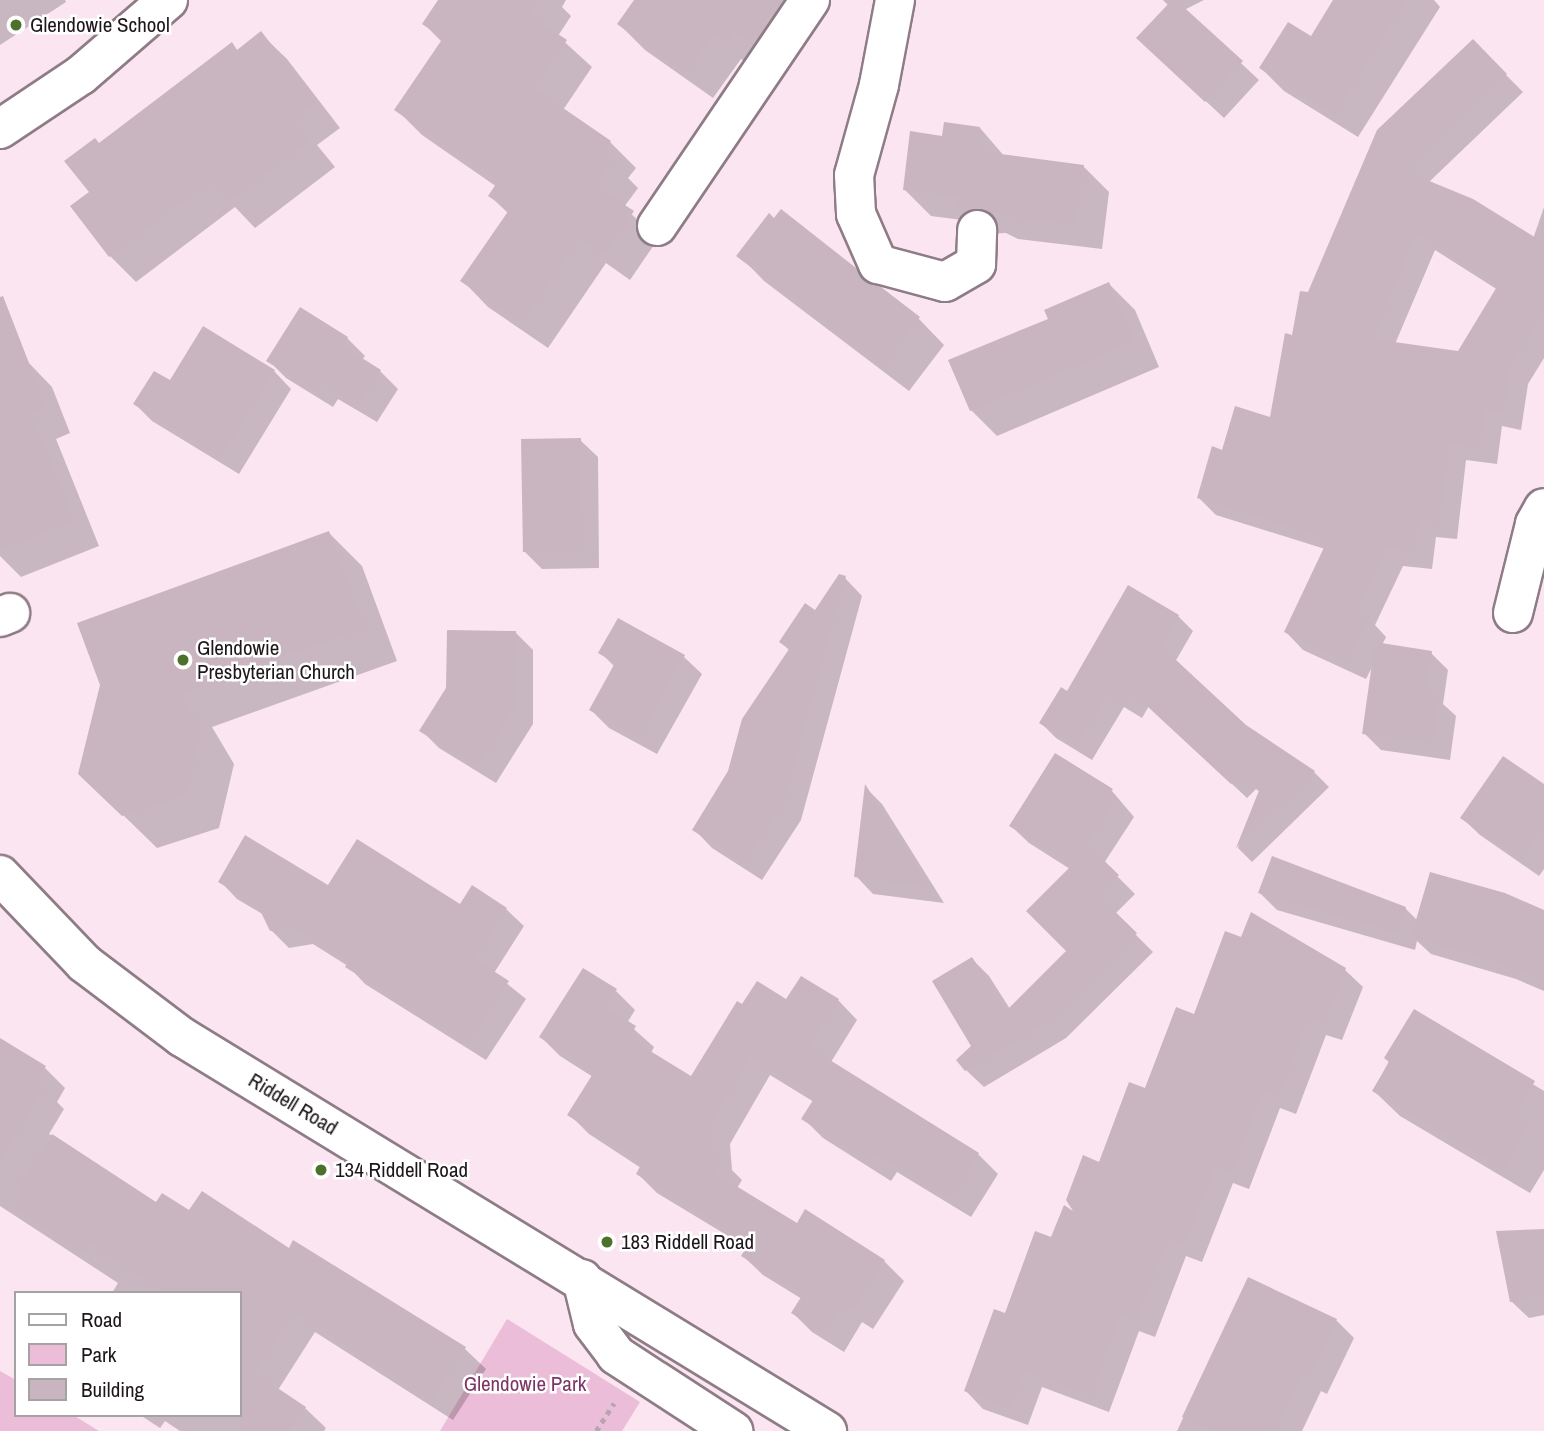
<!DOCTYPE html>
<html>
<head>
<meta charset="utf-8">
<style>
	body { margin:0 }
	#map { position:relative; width:1544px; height:1431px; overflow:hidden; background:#fae5f1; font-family:"Archivo Narrow",sans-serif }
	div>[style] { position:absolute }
	.green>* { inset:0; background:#ecbdd9 }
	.shadow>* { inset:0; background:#0003 }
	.building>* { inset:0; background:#c9b5c0; transform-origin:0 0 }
	.path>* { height:4.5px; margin-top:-2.25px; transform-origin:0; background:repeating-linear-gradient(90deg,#b7a6b0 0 5px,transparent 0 10px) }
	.roads { filter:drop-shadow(2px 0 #8e7c86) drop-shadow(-2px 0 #8e7c86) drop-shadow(0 2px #8e7c86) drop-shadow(0 -2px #8e7c86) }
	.minor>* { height:38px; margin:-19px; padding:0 19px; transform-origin:19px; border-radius:19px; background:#fff }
	.dots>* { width:19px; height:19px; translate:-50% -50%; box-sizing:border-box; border:4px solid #fff; border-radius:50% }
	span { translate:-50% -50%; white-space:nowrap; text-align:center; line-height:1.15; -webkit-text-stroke:5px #fff; paint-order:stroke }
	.poi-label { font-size:21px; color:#1d161a }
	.left { translate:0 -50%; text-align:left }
	.street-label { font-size:21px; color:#1d161a }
	.park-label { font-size:21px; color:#7d3565 }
	.legend { position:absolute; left:14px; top:1291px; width:228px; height:126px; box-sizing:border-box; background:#fff; border:2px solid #a5a2a3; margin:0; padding:9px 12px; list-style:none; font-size:21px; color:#1d161a }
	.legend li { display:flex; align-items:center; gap:14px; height:35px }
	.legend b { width:35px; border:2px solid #a5a2a3 }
</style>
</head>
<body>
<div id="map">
	<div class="green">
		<i style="clip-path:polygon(507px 1319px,640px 1402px,622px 1431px,440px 1431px)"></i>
		<i style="clip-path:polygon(0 1371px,16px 1380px,16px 1415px,73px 1415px,99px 1431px,0 1431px)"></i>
	</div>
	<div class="shadow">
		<i style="clip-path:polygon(0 0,65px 0,66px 2px,0 45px)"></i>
		<i style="clip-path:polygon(440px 0,566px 0,562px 7px,571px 16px,558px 36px,592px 67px,563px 110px,610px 142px,636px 168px,628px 178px,638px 188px,624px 207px,658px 239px,630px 280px,606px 263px,548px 348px,488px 307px,463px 281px,509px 214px,490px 196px,497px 187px,422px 135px,396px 109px,442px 42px,424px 24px)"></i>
		<i style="clip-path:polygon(636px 0,800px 0,753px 67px,741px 59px,713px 98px,645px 50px,619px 24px)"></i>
		<i style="clip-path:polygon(1163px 0,1204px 0,1184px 10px,1259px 80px,1224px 118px,1156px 55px,1169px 6px)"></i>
		<i style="clip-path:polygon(1335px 0,1434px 0,1440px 7px,1358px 137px,1284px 91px,1261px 68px,1311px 38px)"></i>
		<i style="clip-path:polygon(261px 34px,287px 59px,340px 128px,317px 145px,335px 167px,255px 228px,235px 207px,136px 282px,110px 256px,73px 206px,91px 193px,100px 145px,232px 45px,238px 51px)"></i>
		<i style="clip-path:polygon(evenodd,1473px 42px,1523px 92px,1429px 182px,1533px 239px,1544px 207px,1544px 358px,1528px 384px,1521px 430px,1502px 426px,1497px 464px,1466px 460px,1457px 539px,1436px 537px,1432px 569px,1403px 566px,1375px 625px,1386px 637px,1382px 645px,1431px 653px,1448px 670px,1443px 704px,1456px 716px,1450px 760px,1381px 750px,1364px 733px,1372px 667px,1366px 679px,1303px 650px,1286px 632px,1325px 549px,1216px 515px,1199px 498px,1223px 452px,1271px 419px,1309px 294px,1473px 42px,1435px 250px,1498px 290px,1459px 353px,1395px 344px,1435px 250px)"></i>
		<i style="clip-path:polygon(980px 128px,1005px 157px,1083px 166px,1109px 192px,1102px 249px,1018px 239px,1006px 233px,983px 234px,970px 221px,931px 216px,905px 190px,943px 138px)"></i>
		<i style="clip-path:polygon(739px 255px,855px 269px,871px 285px,919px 319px,944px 345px,909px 391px,764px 281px)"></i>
		<i style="clip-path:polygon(1109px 284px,1135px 310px,1159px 367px,997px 436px,971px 410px)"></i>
		<i style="clip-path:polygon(347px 338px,365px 356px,362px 360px,380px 371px,398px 389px,377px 422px,338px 399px,333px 407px,286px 378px,269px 361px)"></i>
		<i style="clip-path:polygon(27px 361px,52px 387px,70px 433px,56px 439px,99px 546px,21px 577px,0 556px,0 372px)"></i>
		<i style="clip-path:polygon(274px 371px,291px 389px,239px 474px,152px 421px,135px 404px,170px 383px)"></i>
		<i style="clip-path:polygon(580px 440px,598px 457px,599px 568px,542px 569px,524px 551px)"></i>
		<i style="clip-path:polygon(329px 533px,362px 566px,397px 661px,212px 727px,234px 764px,219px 828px,157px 848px,80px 773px)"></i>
		<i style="clip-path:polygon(845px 578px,862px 596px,801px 820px,762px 880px,712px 848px,695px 830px,729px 772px,790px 651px,781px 642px,816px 612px)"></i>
		<i style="clip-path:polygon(1178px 616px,1193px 631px,1175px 662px,1245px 727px,1314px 772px,1329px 787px,1252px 862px,1238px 848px,1260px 792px,1256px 789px,1247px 798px,1149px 706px,1142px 718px,1124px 707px,1092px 760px,1056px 738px,1041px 723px,1067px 693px)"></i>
		<i style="clip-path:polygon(515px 632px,533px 650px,533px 724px,496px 783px,439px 748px,422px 731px)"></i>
		<i style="clip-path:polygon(601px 653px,684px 657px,702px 674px,657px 754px,609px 728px,591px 710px,615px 667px)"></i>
		<i style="clip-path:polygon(1056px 755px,1112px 791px,1134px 817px,1104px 863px,1135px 894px,1115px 914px,1153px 952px,1066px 1038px,984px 1087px,966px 1070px,973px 1046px,972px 959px,989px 976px,1010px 1009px,1068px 951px,1070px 869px,1029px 843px,1011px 826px)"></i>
		<i style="clip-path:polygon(1544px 786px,1544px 869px,1539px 876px,1480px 835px,1462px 818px)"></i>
		<i style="clip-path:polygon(866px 788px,882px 804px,944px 903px,873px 894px,856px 876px)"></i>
		<i style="clip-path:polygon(220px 881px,329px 888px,460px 907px,506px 909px,524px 926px,494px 973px,526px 999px,486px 1060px,365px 984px,348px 966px,313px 944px,289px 948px,271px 930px,264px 915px,237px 899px)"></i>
		<i style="clip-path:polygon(1260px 893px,1405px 908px,1418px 921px,1544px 912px,1544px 991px,1516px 979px,1431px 954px,1417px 941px,1415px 950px,1277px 910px)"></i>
		<i style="clip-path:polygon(1345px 970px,1363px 987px,1342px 1040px,1326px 1035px,1296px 1114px,1280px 1108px,1249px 1189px,1233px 1183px,1202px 1262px,1186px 1256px,1155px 1337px,1139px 1331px,1109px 1412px,1042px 1387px,1028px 1425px,983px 1409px,966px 1391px,1006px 1315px,1052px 1240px,1078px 1217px,1100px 1164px,1195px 1016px)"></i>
		<i style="clip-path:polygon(616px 991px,635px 1010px,627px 1023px,654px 1047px,651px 1053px,692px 1078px,743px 1007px,786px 1001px,838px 1000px,857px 1020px,831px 1062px,978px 1154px,998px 1174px,971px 1217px,897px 1172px,891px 1181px,823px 1138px,804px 1119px,814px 1102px,770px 1075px,730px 1144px,732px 1170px,742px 1180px,737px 1188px,797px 1225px,806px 1212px,884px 1261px,904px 1281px,873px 1329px,862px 1322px,844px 1352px,812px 1332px,793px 1313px,802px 1299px,763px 1275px,743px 1256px,748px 1248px,657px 1193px,638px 1174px,641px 1168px,589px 1134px,569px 1114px,593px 1077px,560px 1056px,541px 1037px)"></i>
		<i style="clip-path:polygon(1414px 1011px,1544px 1091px,1544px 1170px,1530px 1193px,1400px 1116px,1374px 1091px)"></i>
		<i style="clip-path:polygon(0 1040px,45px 1068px,65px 1088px,57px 1102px,64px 1109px,49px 1134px,156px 1204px,189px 1213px,289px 1251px,294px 1243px,465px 1349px,486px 1369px,453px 1420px,315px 1332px,278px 1390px,305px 1408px,326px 1428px,324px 1431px,180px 1431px,165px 1421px,160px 1428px,140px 1415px,240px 1415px,240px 1293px,112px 1293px,118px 1283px,0 1206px)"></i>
		<i style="clip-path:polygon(1544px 1230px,1544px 1315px,1529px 1318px,1511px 1301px)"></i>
		<i style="clip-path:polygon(1249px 1279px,1336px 1320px,1354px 1338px,1327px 1394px,1321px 1391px,1302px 1431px,1177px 1431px)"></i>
	</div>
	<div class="building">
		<i style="clip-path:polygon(438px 0,539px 0,529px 15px,567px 40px,534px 88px,611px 141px,602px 153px,613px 160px,596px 186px,634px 211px,604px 255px,579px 239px,522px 323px,460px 281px,509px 210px,488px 196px,498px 181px,394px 110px,443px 38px,422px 24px)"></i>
		<i style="clip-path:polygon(634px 0,781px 0,750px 43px,735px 32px,727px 43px,714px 34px,686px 74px,617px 24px)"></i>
		<i style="clip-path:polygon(1172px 0,1176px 0,1243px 61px,1205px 102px,1136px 38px)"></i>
		<i style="clip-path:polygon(1333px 0,1407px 0,1334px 115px,1259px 68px,1288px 22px,1311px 36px)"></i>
		<i style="clip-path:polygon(261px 31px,316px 102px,293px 119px,310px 141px,228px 203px,211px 180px,109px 257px,70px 206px,89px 192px,64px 161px,95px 138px,99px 143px,232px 42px,237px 50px)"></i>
		<i style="clip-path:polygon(evenodd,1473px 39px,1507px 74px,1405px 171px,1473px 199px,1544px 243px,1544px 312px,1511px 366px,1504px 413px,1485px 410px,1480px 448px,1449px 444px,1440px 522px,1419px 520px,1415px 552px,1386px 549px,1356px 611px,1370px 618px,1348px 663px,1284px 632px,1328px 539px,1197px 498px,1212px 446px,1222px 450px,1235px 406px,1270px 417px,1285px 333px,1292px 335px,1300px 291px,1308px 292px,1377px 130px,1473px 39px,1417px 234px,1498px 285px,1458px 351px,1373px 339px,1417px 234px)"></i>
		<i style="clip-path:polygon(944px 122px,980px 127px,977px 151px,1084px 165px,1076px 225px,991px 214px,978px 208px,956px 209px,958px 197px,903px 190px,910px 131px,942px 136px)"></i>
		<i style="clip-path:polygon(781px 209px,856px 268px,864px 281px,881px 287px,920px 317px,882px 366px,736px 256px,769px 213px,774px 218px)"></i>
		<i style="clip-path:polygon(1109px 282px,1135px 341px,970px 411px,948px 360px,1048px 319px,1044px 310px)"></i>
		<i style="clip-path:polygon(3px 296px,46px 407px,31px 413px,75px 520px,0 550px,0 297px)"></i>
		<i style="clip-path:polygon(300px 307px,348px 337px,343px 346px,381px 370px,359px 406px,320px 383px,315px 391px,266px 361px)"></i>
		<i style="clip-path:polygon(203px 326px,275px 370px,221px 458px,133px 404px,154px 371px,170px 380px)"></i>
		<i style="left:581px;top:438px;width:113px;height:60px;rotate:89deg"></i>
		<i style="clip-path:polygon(329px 531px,365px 628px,180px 694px,202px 729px,187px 795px,122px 816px,78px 774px,100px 685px,77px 623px)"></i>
		<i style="clip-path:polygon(839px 574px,846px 576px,784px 802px,744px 863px,692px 830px,728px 771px,742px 719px,789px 649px,779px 642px,805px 603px,815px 610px)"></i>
		<i style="clip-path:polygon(1128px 585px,1179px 615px,1161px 646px,1246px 725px,1315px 771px,1236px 848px,1260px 788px,1240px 775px,1231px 784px,1133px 693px,1127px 704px,1109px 694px,1076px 746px,1039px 723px,1061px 687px,1067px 691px)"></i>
		<i style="clip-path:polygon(618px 618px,685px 655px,639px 738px,589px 710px,615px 663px,598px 653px)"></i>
		<i style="clip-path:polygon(447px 630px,516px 631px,516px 706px,478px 767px,419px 731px,446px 688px)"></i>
		<i style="clip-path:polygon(1375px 642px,1432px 651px,1425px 695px,1439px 697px,1433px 743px,1362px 734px)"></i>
		<i style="clip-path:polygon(1055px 753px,1113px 789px,1110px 793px,1117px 798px,1079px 858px,1090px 847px,1119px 875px,1099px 896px,1137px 933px,1049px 1021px,965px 1071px,956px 1060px,971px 1046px,932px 981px,972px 957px,1006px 1011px,1066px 951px,1026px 911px,1072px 865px,1009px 826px)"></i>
		<i style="clip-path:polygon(1503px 756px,1544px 784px,1544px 826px,1521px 860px,1460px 818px)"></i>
		<i style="clip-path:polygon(865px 784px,929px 887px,854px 877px)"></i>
		<i style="clip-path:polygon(245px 835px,328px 885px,357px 839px,460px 904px,472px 885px,507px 908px,475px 959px,509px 981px,468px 1044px,345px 967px,349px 961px,294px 927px,270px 931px,258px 906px,218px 882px)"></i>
		<i style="clip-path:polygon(1272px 856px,1406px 907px,1397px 933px,1258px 893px)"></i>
		<i style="clip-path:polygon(1430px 872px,1505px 893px,1544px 910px,1544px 982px,1497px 962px,1411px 937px)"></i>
		<i style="clip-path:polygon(1251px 912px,1346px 968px,1324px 1024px,1309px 1018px,1279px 1097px,1263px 1091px,1232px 1173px,1216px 1166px,1184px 1246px,1168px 1240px,1137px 1320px,1121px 1314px,1091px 1396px,1024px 1371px,1010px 1409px,964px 1391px,994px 1309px,1005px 1313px,1035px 1231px,1051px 1237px,1064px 1205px,1073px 1211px,1066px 1200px,1083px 1155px,1099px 1162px,1129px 1082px,1145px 1088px,1176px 1007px,1194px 1014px,1225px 931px,1241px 937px)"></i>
		<i style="clip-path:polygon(583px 968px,617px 989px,606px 1007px,636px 1026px,629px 1038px,691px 1076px,737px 1001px,742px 1004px,757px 981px,786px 999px,801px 976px,839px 999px,809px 1047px,979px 1153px,951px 1199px,877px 1154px,871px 1163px,801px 1119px,815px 1097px,750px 1057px,711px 1124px,713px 1151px,724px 1160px,715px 1173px,797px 1223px,805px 1209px,885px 1260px,853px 1311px,842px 1304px,824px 1334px,791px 1313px,803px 1294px,741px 1256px,749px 1243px,636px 1174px,642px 1163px,567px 1115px,594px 1072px,539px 1037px)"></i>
		<i style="clip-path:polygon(1414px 1009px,1535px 1081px,1515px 1115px,1530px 1124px,1504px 1169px,1372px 1091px,1389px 1062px,1384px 1058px)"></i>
		<i style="clip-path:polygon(0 1038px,46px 1066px,36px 1082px,45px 1087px,0 1161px)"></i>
		<i style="clip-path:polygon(52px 1134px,156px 1202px,162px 1193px,189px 1210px,202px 1191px,289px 1248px,293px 1240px,466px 1347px,432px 1401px,294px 1313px,255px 1373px,306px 1407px,290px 1431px,240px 1431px,240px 1293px,165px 1293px,90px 1244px,83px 1254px,13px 1208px,24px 1192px,17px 1188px)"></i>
		<i style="clip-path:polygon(1544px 1229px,1544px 1294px,1510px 1302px,1496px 1231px)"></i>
		<i style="clip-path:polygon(1248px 1277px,1337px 1319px,1310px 1378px,1303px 1375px,1276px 1431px,1213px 1431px,1182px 1417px)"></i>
	</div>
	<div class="path">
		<i style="left:596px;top:1431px;width:33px;rotate:-57deg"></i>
	</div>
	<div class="roads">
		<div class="minor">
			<i style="left:895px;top:0;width:86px;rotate:100.7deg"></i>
			<i style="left:879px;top:85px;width:93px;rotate:105.5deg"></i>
			<i style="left:854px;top:175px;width:39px;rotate:87deg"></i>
			<i style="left:856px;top:214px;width:55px;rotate:66.3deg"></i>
			<i style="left:878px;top:264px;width:69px;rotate:15deg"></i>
			<i style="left:945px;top:282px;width:36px;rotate:-30deg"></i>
			<i style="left:976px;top:264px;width:34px;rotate:-88deg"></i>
			<i style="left:0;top:129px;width:97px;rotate:-33.7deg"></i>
			<i style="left:81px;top:75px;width:115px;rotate:-40.8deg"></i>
			<i style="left:657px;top:226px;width:273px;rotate:-55.9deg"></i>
			<i style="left:1513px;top:613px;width:92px;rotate:-76.1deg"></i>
			<i style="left:1535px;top:524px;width:18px;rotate:-61deg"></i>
			<i style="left:0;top:617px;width:11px;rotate:-22deg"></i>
			<i style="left:0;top:875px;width:122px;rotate:46.3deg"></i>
			<i style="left:84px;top:963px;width:123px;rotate:37.1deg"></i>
			<i style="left:182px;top:1037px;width:756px;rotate:31.42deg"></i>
			<i style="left:582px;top:1279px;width:46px;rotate:76.3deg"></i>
			<i style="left:593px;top:1324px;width:39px;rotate:53deg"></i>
			<i style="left:616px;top:1355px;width:140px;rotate:33deg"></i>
		</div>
	</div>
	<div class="dots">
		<i style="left:16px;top:25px;background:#4b712b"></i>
		<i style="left:183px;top:660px;background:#4b712b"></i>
		<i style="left:321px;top:1170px;background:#4b712b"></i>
		<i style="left:607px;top:1242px;background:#4b712b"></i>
	</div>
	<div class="poi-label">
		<span class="left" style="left:30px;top:25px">Glendowie School</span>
		<span class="left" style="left:197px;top:660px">Glendowie<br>Presbyterian Church</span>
		<span class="left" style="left:335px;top:1170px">134 Riddell Road</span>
		<span class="left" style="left:621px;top:1242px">183 Riddell Road</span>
	</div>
	<div class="street-label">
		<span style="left:293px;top:1104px;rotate:31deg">Riddell Road</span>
	</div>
	<div class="park-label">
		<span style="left:525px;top:1384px">Glendowie Park</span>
	</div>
	<ul class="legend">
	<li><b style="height:9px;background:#fff"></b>Road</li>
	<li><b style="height:19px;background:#ecbdd9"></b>Park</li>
	<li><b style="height:19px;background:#c9b5c0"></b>Building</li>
	</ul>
</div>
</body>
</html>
